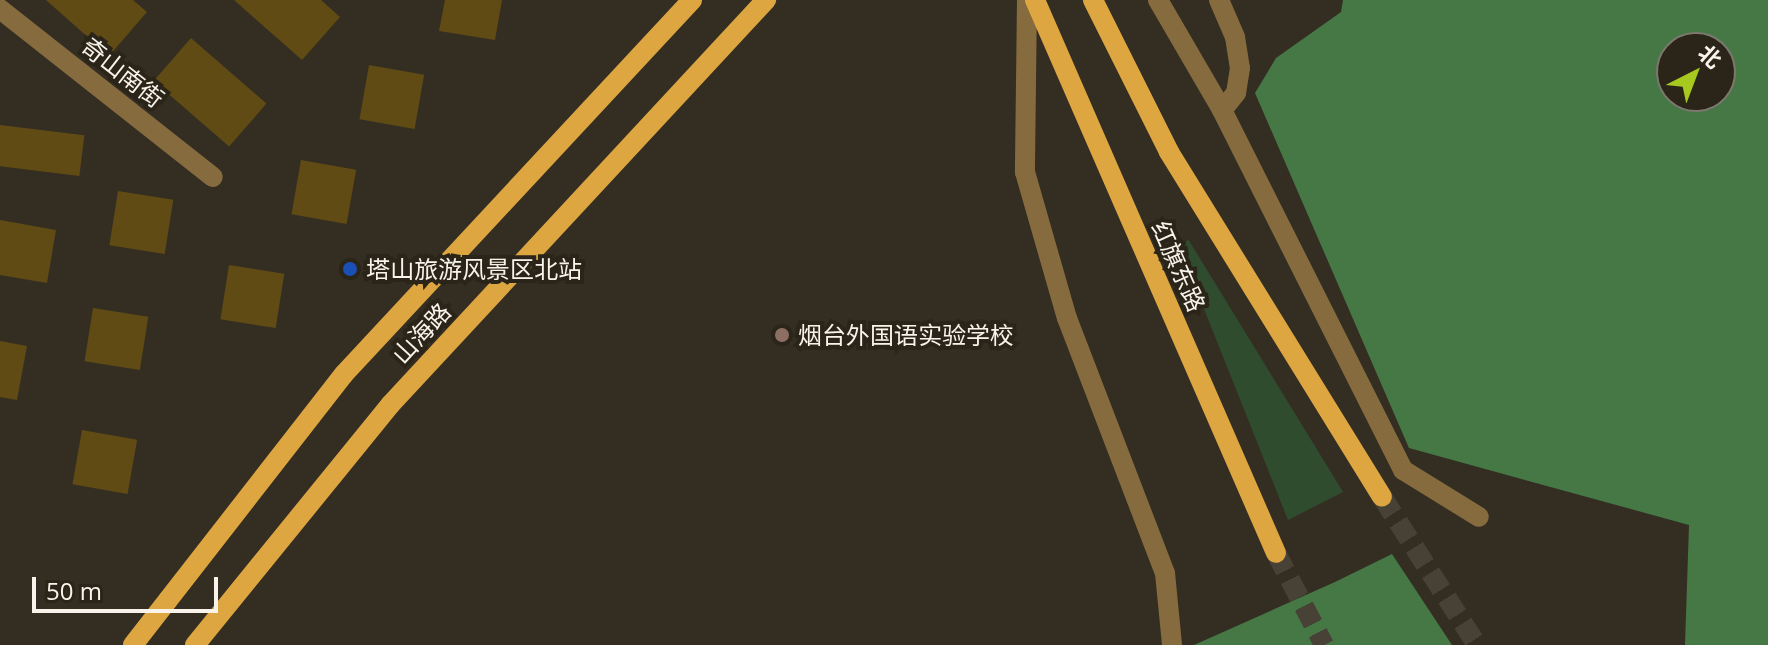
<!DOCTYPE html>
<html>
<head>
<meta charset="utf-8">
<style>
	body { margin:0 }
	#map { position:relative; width:1768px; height:645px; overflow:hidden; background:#342e22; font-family:"Open Sans","Noto Sans SC",sans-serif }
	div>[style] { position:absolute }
	.green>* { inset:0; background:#304c2f }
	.forest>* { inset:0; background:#467846 }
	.building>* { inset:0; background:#604b14; transform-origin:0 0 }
	.major-tunnel>* { height:20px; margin-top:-10px; transform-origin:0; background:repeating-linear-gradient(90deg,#484236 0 20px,transparent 0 30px) }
	.minor>* { height:20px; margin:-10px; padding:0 10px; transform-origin:10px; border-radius:10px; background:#866b3f }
	.major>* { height:20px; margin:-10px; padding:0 10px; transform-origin:10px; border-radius:10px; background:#dda641 }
	.dots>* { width:22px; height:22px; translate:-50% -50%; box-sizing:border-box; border:4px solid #2a2518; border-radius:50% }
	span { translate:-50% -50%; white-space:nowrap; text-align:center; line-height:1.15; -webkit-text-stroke:8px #2a2518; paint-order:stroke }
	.street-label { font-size:24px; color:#f8f4ec }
	.poi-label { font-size:24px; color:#f8f4ec }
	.left { translate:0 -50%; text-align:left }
	.north { position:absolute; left:1656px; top:32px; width:80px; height:80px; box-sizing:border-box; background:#2a2518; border:2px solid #7c786d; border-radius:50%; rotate:42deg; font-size:22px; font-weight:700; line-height:32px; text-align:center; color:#f8f4ec }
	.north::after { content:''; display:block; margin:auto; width:28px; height:36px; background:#a7c81f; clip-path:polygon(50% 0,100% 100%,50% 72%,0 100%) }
	.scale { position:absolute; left:32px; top:577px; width:186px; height:36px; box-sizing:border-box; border:4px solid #f8f4ec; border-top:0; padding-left:10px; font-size:24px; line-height:28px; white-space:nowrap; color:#f8f4ec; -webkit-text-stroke:6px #2a2518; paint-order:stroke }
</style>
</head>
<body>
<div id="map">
	<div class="green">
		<i style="clip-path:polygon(1188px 239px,1343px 492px,1288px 520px,1181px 251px)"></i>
	</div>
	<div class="forest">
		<i style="clip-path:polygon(evenodd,1343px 0,1768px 0,1768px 645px,1685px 645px,1689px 525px,1409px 448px,1255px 93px,1276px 58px,1341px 12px,1343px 0,1720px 48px,1720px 96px,1672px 96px,1672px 48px,1720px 48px)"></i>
		<i style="clip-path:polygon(1392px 554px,1452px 645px,1194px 645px,1335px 582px)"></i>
	</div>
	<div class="building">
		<i style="clip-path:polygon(46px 0,133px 0,147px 12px,109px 56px)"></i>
		<i style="clip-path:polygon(234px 0,321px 0,340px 17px,302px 60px)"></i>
		<i style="clip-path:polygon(445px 0,502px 0,495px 40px,439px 31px)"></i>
		<i style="left:191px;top:38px;width:100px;height:57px;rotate:41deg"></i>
		<i style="left:369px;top:65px;width:56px;height:55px;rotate:10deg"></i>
		<i style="left:0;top:125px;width:85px;height:41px;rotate:7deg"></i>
		<i style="left:301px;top:160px;width:56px;height:55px;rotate:10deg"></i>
		<i style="left:118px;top:191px;width:56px;height:55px;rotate:9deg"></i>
		<i style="clip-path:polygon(0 220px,56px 230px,47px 283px,0 275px)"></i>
		<i style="left:229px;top:265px;width:56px;height:55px;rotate:9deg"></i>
		<i style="left:93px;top:308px;width:56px;height:54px;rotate:9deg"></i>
		<i style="clip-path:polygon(0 341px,27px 346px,17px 400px,0 397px)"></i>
		<i style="left:82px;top:430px;width:56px;height:55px;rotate:10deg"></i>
	</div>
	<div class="major-tunnel">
		<i style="left:1382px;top:497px;width:176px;rotate:57.3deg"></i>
		<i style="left:1276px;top:553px;width:104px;rotate:62.4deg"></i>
	</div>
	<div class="minor">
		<i style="left:1027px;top:0;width:172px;rotate:90.7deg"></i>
		<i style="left:1025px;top:172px;width:152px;rotate:74deg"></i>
		<i style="left:1067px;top:318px;width:273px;rotate:69deg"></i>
		<i style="left:1165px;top:573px;width:72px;rotate:84.4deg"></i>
		<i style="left:1158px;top:0;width:127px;rotate:59.8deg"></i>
		<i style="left:1222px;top:110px;width:403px;rotate:63.3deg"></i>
		<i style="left:1403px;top:470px;width:89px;rotate:31.7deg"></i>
		<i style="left:1219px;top:0;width:40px;rotate:66.6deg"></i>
		<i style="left:1235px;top:37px;width:31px;rotate:81deg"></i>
		<i style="left:1240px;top:68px;width:25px;rotate:99deg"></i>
		<i style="left:1236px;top:93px;width:22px;rotate:129deg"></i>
		<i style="left:0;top:9px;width:271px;rotate:38.3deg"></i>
	</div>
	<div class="major">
		<i style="left:1035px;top:0;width:603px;rotate:66.45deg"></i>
		<i style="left:1093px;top:0;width:170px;rotate:63.4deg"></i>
		<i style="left:1169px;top:152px;width:405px;rotate:58.3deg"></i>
		<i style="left:133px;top:645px;width:343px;rotate:-52.1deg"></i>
		<i style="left:344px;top:374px;width:511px;rotate:-47.06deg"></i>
		<i style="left:195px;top:645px;width:309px;rotate:-50.9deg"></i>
		<i style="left:390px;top:405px;width:553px;rotate:-47.13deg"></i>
	</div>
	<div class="dots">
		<i style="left:350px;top:269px;background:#1a4fb4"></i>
		<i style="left:782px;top:335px;background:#8d6e63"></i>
	</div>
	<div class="street-label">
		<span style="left:123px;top:72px;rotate:38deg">奇山南街</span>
		<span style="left:1179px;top:266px;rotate:66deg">红旗东路</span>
		<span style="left:421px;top:333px;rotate:-47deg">山海路</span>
	</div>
	<div class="poi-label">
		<span class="left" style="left:366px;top:269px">塔山旅游风景区北站</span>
		<span class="left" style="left:798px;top:335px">烟台外国语实验学校</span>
	</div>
	<div class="north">北</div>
	<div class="scale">50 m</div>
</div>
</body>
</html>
